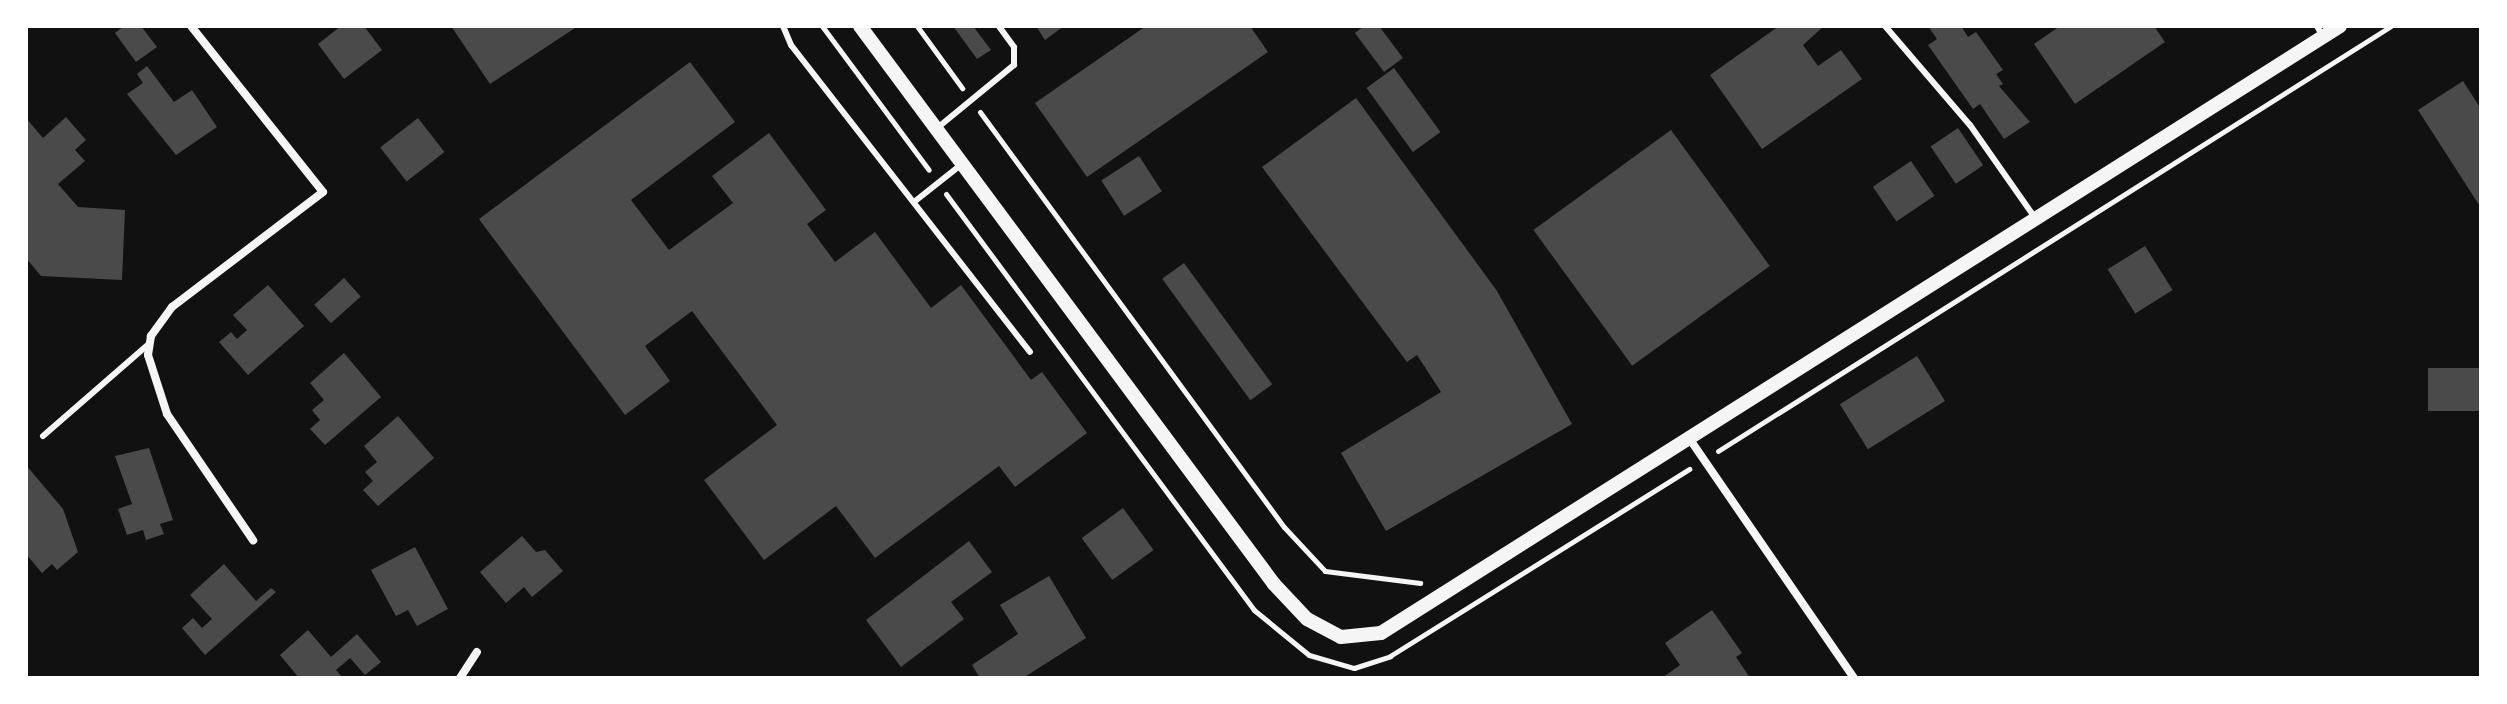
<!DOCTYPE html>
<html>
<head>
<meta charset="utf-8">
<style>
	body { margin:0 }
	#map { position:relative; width:2507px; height:704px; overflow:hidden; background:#111; font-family:Mulish,sans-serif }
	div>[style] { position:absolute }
	.building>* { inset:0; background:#4a4a4a; transform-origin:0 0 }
	.path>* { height:5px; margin:-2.5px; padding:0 2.5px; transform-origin:2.5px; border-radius:2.5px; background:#f5f5f5 }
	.service>* { height:6px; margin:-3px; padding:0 3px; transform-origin:3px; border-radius:3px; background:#f5f5f5 }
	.minor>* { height:8px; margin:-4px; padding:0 4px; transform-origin:4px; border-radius:4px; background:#f5f5f5 }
	.tertiary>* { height:14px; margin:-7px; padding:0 7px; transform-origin:7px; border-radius:7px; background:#f5f5f5 }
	span { translate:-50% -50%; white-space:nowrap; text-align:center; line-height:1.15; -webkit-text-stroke:8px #fff; paint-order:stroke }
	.frame { position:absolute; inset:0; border:28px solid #fff; pointer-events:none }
</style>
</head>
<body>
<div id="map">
	<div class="building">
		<i style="clip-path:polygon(124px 26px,141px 26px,157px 47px,136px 62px,115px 33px)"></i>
		<i style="clip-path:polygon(341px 26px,364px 26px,382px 50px,344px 79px,318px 44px)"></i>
		<i style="clip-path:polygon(451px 26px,578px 26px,490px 84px)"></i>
		<i style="clip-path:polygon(953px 26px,973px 26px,991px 50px,977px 59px)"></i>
		<i style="clip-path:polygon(1036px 26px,1064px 26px,1045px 40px)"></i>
		<i style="clip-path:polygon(1146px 26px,1250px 26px,1268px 52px,1087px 177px,1035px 103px)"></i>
		<i style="clip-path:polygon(1364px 26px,1379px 26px,1403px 58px,1384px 72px,1355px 33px)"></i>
		<i style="clip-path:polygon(1779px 26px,1824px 26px,1803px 45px,1818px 66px,1841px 50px,1862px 79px,1762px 149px,1710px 75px)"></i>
		<i style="clip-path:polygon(1928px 26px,1961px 26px,1968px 37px,1976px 32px,2003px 70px,1996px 74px,2003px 84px,1999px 86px,2030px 122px,2004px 139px,1980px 104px,1973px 109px,1928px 45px,1937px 39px)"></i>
		<i style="clip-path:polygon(2060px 26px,2154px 26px,2165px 42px,2075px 104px,2034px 44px)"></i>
		<i style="clip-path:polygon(690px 62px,735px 122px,631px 200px,669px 250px,733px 203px,712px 176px,769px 133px,826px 210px,807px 224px,835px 262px,875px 232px,931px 308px,961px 285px,1031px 380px,1042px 372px,1087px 433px,1015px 487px,999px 466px,875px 558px,836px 506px,764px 560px,704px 480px,777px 425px,692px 311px,645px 346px,670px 381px,625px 415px,479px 219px)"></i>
		<i style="clip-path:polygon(147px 66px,174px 102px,192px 90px,217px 127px,176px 155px,127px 94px,143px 83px,137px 74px)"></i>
		<i style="left:1394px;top:68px;width:79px;height:34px;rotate:54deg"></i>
		<i style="clip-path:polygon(2463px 81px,2481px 109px,2481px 208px,2418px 110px)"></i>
		<i style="clip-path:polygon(1356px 98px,1497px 291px,1572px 424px,1386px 531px,1341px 453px,1441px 392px,1417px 355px,1407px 362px,1262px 167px)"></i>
		<i style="clip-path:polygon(66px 117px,86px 140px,75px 150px,85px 161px,58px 184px,78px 207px,125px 210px,122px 280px,41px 276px,26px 258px,26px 118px,43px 138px)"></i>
		<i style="left:418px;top:118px;width:43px;height:48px;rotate:52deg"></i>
		<i style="left:1958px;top:128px;width:45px;height:33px;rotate:56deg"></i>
		<i style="left:1671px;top:130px;width:168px;height:170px;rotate:54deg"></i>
		<i style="left:1139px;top:156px;width:42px;height:45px;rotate:57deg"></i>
		<i style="left:1911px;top:161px;width:42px;height:46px;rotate:56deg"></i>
		<i style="left:2145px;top:246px;width:52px;height:44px;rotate:58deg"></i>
		<i style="left:1184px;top:263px;width:150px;height:27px;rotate:54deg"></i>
		<i style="left:344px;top:278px;width:25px;height:40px;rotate:48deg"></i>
		<i style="clip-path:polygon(268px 285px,304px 326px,248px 375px,219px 342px,231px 332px,237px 339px,247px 330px,233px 315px)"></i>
		<i style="clip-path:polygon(344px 353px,381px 397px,325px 445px,310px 429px,320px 420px,312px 410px,324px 400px,310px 383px)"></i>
		<i style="left:1917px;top:356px;width:53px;height:91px;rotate:58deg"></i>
		<i style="left:2481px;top:368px;width:43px;height:53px;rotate:90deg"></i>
		<i style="clip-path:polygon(398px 416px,434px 458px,378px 506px,363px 490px,373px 481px,365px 472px,377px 462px,364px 446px)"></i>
		<i style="clip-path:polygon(149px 448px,173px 520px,160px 524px,164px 534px,146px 540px,143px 530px,127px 535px,118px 509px,132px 504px,115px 456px)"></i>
		<i style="clip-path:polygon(26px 465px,63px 509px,78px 552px,57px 570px,52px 564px,42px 573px,26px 554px)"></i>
		<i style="left:1123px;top:508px;width:52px;height:51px;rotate:54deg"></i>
		<i style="clip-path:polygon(522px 536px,536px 552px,545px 550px,563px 571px,532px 597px,524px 587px,506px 603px,480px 572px)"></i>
		<i style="clip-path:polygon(969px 541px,992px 572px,951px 602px,964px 619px,901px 667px,866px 620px)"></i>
		<i style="clip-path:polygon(415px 547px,448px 609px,417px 626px,408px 610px,396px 616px,371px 570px)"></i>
		<i style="clip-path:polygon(224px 564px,256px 601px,271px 588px,276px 592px,205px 655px,182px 628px,193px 618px,202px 628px,212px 619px,190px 595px)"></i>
		<i style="clip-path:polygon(1049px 576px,1086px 638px,1023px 678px,980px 678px,972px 665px,1018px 634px,1000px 605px)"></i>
		<i style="clip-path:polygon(1712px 610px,1742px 653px,1736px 657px,1750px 678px,1662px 678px,1680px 665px,1665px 643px)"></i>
		<i style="clip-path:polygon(308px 630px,331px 657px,357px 634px,381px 662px,365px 675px,350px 658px,336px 670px,343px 678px,299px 678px,280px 655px)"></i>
	</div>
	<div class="path">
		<i style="left:822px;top:26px;width:179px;rotate:53.4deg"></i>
		<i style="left:917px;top:26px;width:77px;rotate:54deg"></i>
		<i style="left:980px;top:112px;width:514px;rotate:53.78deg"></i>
		<i style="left:1284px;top:527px;width:60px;rotate:47deg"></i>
		<i style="left:1325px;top:571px;width:96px;rotate:7.2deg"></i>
		<i style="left:946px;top:194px;width:518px;rotate:53.48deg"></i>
		<i style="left:1254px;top:610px;width:71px;rotate:39.3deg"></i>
		<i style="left:1309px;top:655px;width:47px;rotate:16.1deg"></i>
		<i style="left:1354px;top:668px;width:38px;rotate:-18deg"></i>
		<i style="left:1390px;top:656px;width:353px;rotate:-32deg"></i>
		<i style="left:1718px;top:451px;width:796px;rotate:-32.27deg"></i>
	</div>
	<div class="service">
		<i style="left:783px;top:26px;width:21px;rotate:67deg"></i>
		<i style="left:791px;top:45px;width:389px;rotate:52.1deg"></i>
		<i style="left:1885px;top:26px;width:130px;rotate:49.4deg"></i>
		<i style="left:1970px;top:125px;width:113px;rotate:55deg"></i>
		<i style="left:2317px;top:26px;width:13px;rotate:61deg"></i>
		<i style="left:936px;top:129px;width:101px;rotate:-39.4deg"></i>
		<i style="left:1014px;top:65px;width:18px;rotate:-90deg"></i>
		<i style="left:1014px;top:47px;width:26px;rotate:-126deg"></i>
		<i style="left:914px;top:202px;width:61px;rotate:-38.4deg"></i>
		<i style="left:43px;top:436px;width:142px;rotate:-41deg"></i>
	</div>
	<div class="minor">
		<i style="left:191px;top:26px;width:212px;rotate:51.5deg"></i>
		<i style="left:323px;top:192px;width:190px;rotate:142.7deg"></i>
		<i style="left:172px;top:307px;width:36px;rotate:126deg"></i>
		<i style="left:151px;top:336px;width:19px;rotate:99deg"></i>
		<i style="left:148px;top:355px;width:62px;rotate:72.1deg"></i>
		<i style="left:167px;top:414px;width:153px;rotate:55.7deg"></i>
		<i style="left:1689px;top:438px;width:291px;rotate:55.5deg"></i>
		<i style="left:460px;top:678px;width:31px;rotate:-57deg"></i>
	</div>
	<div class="tertiary">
		<i style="left:860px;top:26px;width:695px;rotate:53.43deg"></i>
		<i style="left:1274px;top:584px;width:48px;rotate:46.7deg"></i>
		<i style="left:1307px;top:619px;width:38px;rotate:28deg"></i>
		<i style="left:1341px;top:637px;width:40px;rotate:-5.7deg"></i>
		<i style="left:1381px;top:633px;width:1135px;rotate:-32.33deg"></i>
	</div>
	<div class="frame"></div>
</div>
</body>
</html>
